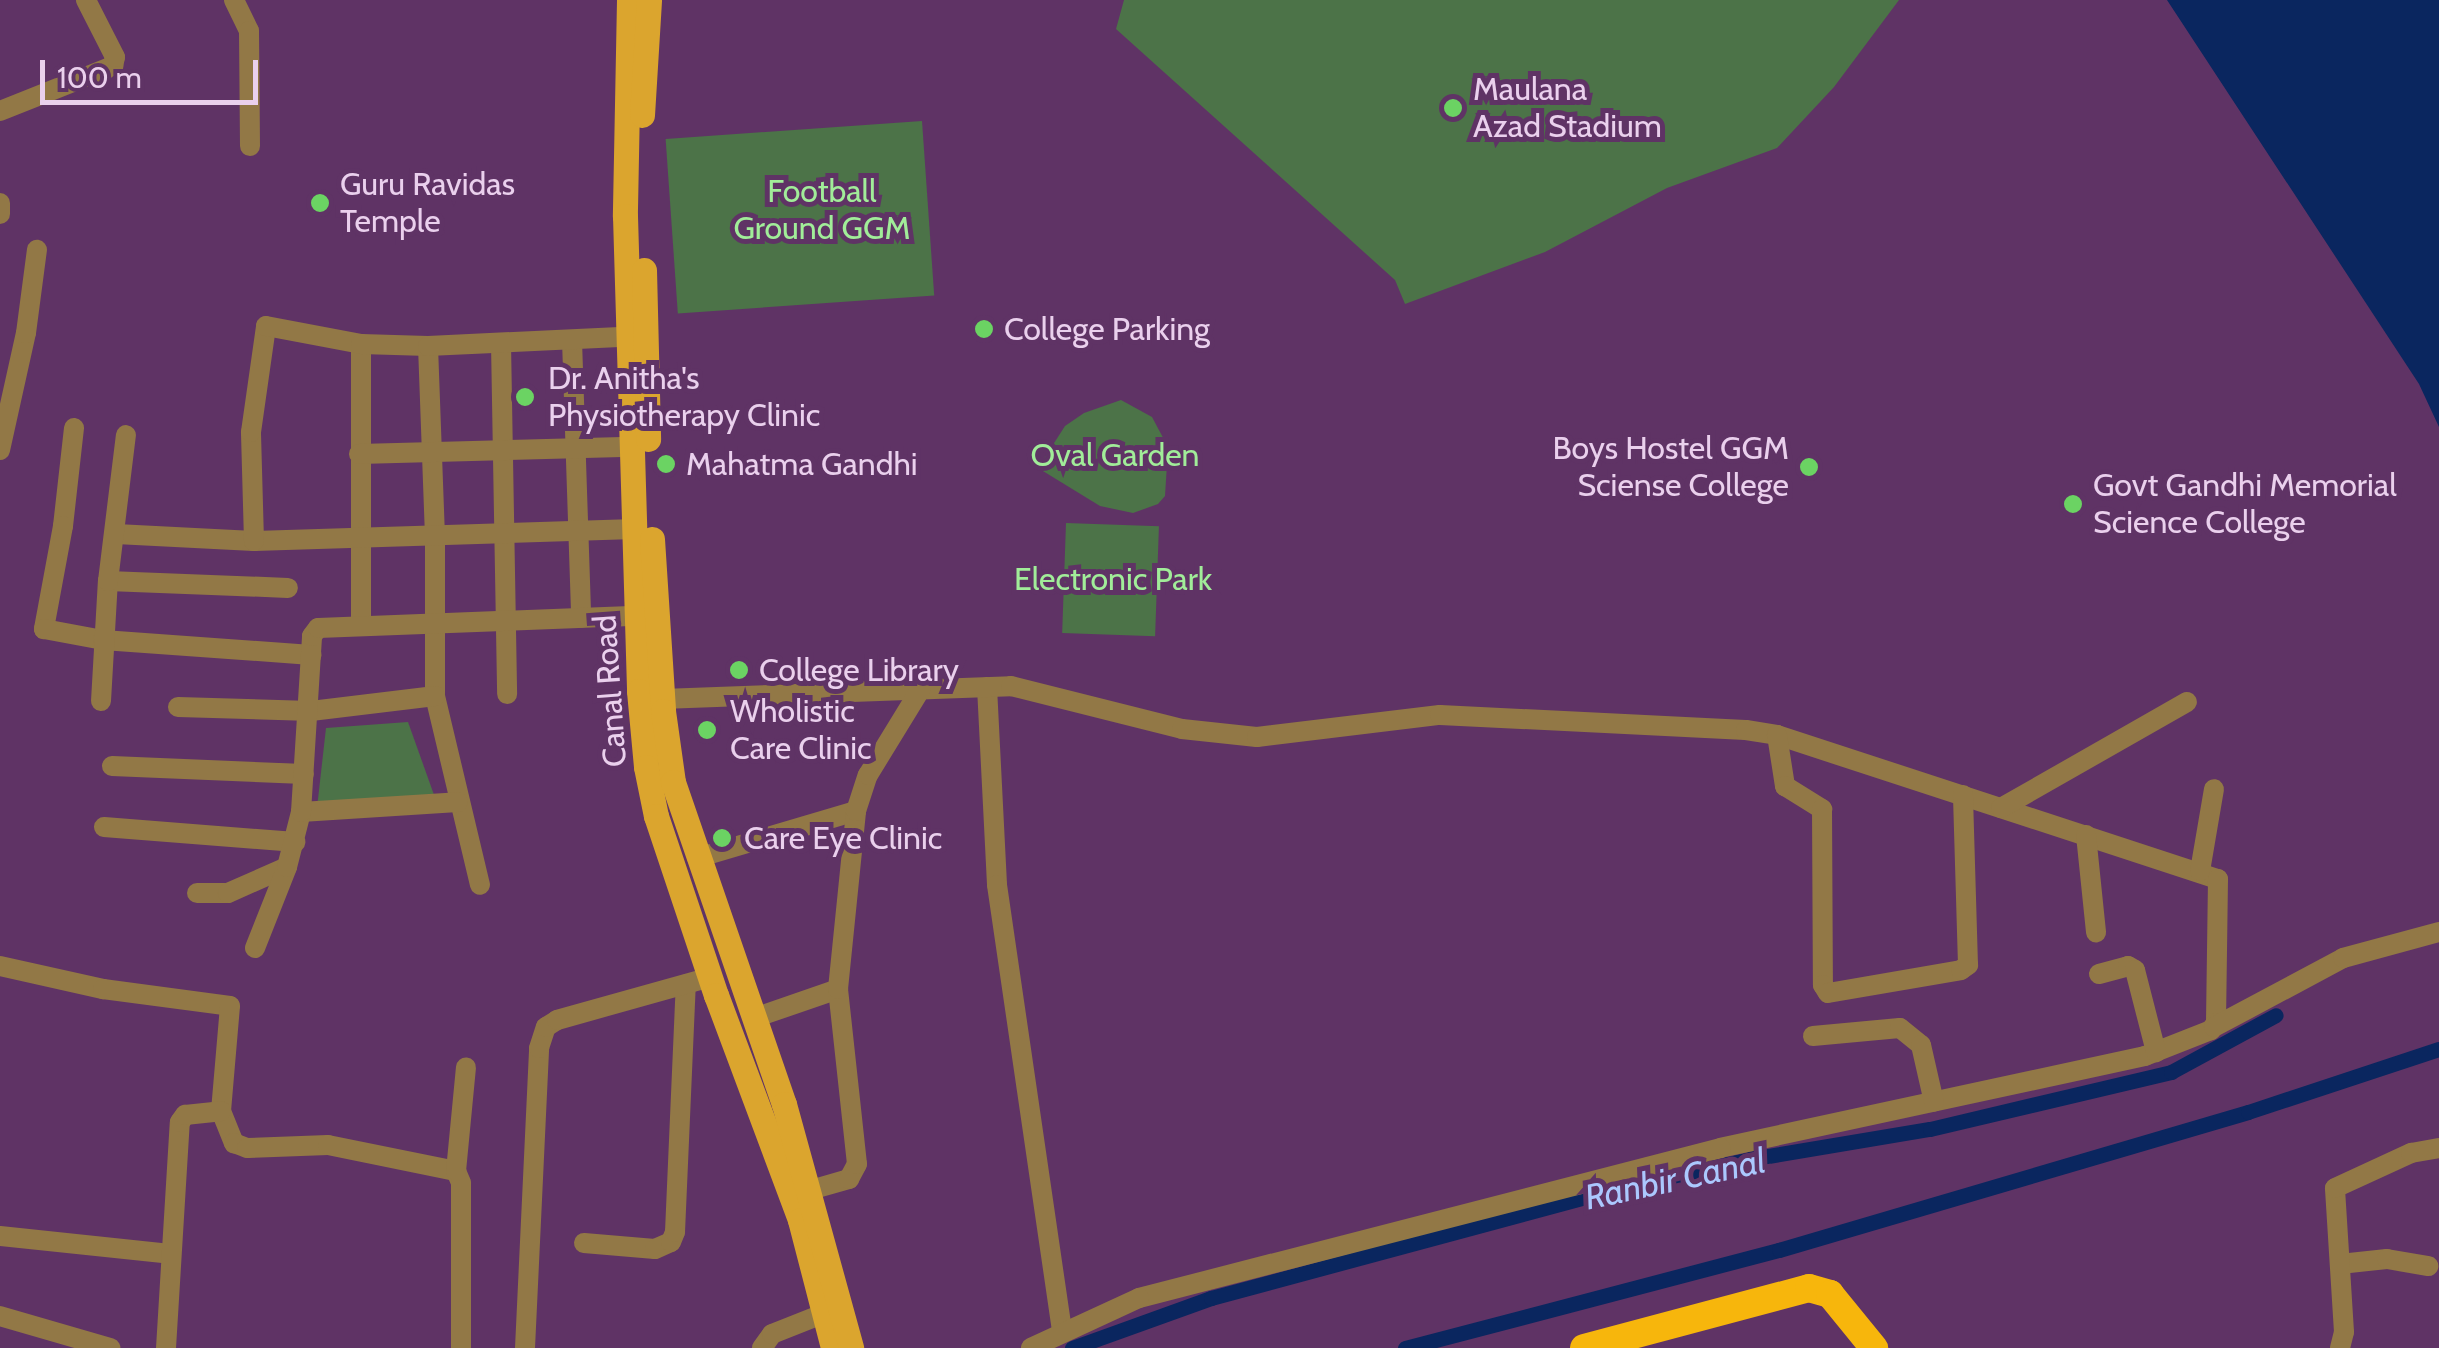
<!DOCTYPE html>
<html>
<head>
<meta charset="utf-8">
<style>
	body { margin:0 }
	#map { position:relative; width:2439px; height:1348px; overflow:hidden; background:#5f3365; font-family:Cabin,sans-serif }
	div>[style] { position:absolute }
	.green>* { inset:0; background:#4c7348; transform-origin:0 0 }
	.water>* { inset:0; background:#0a265f }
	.canal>* { height:15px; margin:-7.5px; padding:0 7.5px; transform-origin:7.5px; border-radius:7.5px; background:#0a265f }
	.minor>* { height:20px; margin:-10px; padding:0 10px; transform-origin:10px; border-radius:10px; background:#927846 }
	.major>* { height:25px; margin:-12.5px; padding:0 12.5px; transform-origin:12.5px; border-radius:12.5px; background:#dba52e }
	.highway>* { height:28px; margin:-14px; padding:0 14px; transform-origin:14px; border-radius:14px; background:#f7b60c }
	.dots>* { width:28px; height:28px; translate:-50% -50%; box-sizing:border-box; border:5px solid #5f3365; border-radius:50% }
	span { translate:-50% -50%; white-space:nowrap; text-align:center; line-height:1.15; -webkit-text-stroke:10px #5f3365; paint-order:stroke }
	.poi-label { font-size:32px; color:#ead0ed }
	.left { translate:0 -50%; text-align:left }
	.right { translate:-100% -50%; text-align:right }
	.park-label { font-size:32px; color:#a1ed99 }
	.street-label { font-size:32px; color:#ead0ed }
	.water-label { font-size:35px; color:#abc8fe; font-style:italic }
	.scale { position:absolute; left:40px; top:60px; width:218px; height:45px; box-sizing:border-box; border:5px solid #ead0ed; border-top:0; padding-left:12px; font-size:30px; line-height:35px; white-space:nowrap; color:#ead0ed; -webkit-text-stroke:8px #5f3365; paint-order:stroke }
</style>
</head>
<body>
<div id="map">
	<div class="green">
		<i style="clip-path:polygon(1124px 0,1899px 0,1834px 87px,1777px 148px,1667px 188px,1545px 252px,1405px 304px,1395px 280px,1116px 29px)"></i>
		<i style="left:922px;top:121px;width:175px;height:257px;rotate:86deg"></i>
		<i style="clip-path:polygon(1121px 400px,1152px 417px,1168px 447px,1165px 496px,1158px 504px,1133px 513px,1100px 506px,1038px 468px,1065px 426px,1084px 413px)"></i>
		<i style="left:1066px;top:523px;width:93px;height:110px;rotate:2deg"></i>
		<i style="clip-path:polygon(408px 722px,438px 806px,316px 817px,326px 728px)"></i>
	</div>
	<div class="water">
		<i style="clip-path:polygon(2167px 0,2439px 0,2439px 427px,2419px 384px)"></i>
	</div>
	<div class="canal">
		<i style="left:1072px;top:1348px;width:148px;rotate:-19.8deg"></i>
		<i style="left:1211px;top:1298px;width:435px;rotate:-15.1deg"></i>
		<i style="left:1631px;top:1185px;width:122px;rotate:-12.3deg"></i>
		<i style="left:1750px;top:1159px;width:182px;rotate:-9.5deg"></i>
		<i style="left:1930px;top:1129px;width:248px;rotate:-13.3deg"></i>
		<i style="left:2171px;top:1072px;width:119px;rotate:-28.5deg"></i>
		<i style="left:1405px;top:1348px;width:387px;rotate:-14.7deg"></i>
		<i style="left:1779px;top:1250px;width:489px;rotate:-16.4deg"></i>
		<i style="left:2248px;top:1112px;width:201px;rotate:-18.3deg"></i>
	</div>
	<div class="minor">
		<i style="left:234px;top:0;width:34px;rotate:64deg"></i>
		<i style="left:249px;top:31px;width:115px;rotate:89.5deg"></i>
		<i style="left:0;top:111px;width:122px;rotate:-21.7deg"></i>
		<i style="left:113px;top:66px;width:9px;rotate:-77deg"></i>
		<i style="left:115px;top:57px;width:64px;rotate:-117deg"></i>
		<i style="left:0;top:203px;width:11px;rotate:90deg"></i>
		<i style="left:572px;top:340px;width:278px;rotate:88.1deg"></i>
		<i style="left:501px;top:343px;width:351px;rotate:89deg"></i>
		<i style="left:361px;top:344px;width:281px;rotate:90deg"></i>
		<i style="left:428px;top:346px;width:189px;rotate:87.9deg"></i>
		<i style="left:435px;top:535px;width:161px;rotate:90deg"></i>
		<i style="left:435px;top:696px;width:194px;rotate:76.6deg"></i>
		<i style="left:74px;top:428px;width:99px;rotate:96.4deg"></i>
		<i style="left:63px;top:526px;width:105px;rotate:100.5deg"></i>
		<i style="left:44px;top:629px;width:60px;rotate:10.6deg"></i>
		<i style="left:103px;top:640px;width:209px;rotate:4.1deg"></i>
		<i style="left:0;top:450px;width:120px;rotate:-77.5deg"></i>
		<i style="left:26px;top:333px;width:84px;rotate:-82.5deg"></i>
		<i style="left:359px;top:454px;width:273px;rotate:-1.5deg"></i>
		<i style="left:116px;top:534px;width:138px;rotate:2.9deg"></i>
		<i style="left:254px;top:541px;width:381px;rotate:-1.8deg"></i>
		<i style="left:254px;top:541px;width:109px;rotate:-91.6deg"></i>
		<i style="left:251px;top:432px;width:107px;rotate:-81.9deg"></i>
		<i style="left:266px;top:326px;width:97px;rotate:10.7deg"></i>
		<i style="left:361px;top:344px;width:67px;rotate:1.7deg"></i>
		<i style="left:428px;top:346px;width:213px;rotate:-2.7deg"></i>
		<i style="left:108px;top:581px;width:180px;rotate:2.2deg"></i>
		<i style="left:987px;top:687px;width:198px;rotate:87.1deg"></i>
		<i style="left:997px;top:885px;width:452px;rotate:81.7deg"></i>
		<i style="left:662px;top:699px;width:349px;rotate:-2.1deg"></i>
		<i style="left:1011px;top:686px;width:176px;rotate:14.1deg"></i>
		<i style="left:1182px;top:729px;width:75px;rotate:6.1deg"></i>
		<i style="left:1257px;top:737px;width:184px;rotate:-6.9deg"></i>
		<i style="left:1440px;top:715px;width:306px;rotate:2.8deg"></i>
		<i style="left:1746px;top:730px;width:31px;rotate:9deg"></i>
		<i style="left:1777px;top:735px;width:464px;rotate:18.1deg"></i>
		<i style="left:2218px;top:879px;width:144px;rotate:90.8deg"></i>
		<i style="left:2216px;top:1023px;width:9px;rotate:126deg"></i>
		<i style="left:2211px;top:1030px;width:71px;rotate:158.5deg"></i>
		<i style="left:2145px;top:1056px;width:434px;rotate:167.8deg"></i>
		<i style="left:1721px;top:1148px;width:601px;rotate:165.55deg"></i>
		<i style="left:1139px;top:1298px;width:119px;rotate:155.2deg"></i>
		<i style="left:101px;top:701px;width:120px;rotate:-86.7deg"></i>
		<i style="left:108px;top:581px;width:147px;rotate:-83deg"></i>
		<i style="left:178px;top:707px;width:133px;rotate:1.7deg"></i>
		<i style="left:311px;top:711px;width:125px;rotate:-6.9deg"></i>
		<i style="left:1777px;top:735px;width:52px;rotate:81.1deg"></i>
		<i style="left:1785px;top:786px;width:44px;rotate:31.9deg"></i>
		<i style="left:1822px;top:809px;width:176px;rotate:89.7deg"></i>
		<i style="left:1823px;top:985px;width:9px;rotate:58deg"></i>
		<i style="left:1828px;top:993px;width:135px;rotate:-9.8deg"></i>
		<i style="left:1961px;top:970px;width:9px;rotate:-36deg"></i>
		<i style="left:1968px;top:965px;width:170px;rotate:-91.7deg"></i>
		<i style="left:112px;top:766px;width:192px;rotate:2.4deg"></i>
		<i style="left:2001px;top:808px;width:214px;rotate:-29.7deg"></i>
		<i style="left:301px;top:812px;width:157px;rotate:-3.6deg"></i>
		<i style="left:104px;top:827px;width:192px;rotate:4.5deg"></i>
		<i style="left:2086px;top:835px;width:98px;rotate:84.1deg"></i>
		<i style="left:697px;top:858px;width:166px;rotate:-16.5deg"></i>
		<i style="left:2200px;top:871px;width:83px;rotate:-80.3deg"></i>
		<i style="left:197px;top:893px;width:31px"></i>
		<i style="left:228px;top:893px;width:64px;rotate:-23.8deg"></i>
		<i style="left:255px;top:948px;width:87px;rotate:-68.4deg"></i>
		<i style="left:287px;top:867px;width:57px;rotate:-75.7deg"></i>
		<i style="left:301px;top:812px;width:176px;rotate:-86.4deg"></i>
		<i style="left:312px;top:636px;width:10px;rotate:-53deg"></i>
		<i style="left:318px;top:628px;width:319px;rotate:-2.2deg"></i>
		<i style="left:0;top:966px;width:106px;rotate:12.6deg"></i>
		<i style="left:103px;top:989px;width:128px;rotate:7.6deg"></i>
		<i style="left:230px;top:1006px;width:105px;rotate:94.9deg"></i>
		<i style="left:221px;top:1111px;width:35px;rotate:68deg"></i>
		<i style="left:234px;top:1143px;width:14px;rotate:21deg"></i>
		<i style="left:247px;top:1148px;width:81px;rotate:-2.1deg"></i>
		<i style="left:328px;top:1145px;width:131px;rotate:11.5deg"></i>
		<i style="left:456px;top:1171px;width:13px;rotate:67deg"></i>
		<i style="left:461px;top:1183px;width:165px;rotate:90deg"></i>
		<i style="left:2099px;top:974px;width:30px;rotate:-15deg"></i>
		<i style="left:2128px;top:966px;width:8px;rotate:30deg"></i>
		<i style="left:2135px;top:970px;width:85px;rotate:75.6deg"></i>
		<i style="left:754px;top:1018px;width:89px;rotate:-19deg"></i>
		<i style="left:2214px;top:1027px;width:146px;rotate:-28.1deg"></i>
		<i style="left:2343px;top:958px;width:99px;rotate:-15.2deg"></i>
		<i style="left:1813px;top:1036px;width:87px;rotate:-5.3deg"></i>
		<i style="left:1900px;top:1028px;width:27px;rotate:39deg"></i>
		<i style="left:1921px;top:1045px;width:58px;rotate:77.2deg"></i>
		<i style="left:456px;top:1171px;width:104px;rotate:-84.5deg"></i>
		<i style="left:807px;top:1191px;width:44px;rotate:-15.9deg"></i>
		<i style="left:849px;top:1179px;width:17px;rotate:-62deg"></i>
		<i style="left:857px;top:1164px;width:176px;rotate:-96.2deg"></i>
		<i style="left:838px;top:989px;width:179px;rotate:-84.2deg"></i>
		<i style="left:856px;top:811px;width:38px;rotate:-72deg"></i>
		<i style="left:868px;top:775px;width:100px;rotate:-58.5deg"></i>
		<i style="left:0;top:1236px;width:171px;rotate:6deg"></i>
		<i style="left:584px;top:1243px;width:71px;rotate:4.8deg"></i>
		<i style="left:655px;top:1249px;width:17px;rotate:-24deg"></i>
		<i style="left:671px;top:1242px;width:11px;rotate:-68deg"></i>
		<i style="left:675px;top:1232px;width:248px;rotate:-87.5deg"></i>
		<i style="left:2340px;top:1264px;width:47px;rotate:-6.1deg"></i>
		<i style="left:2387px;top:1259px;width:42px;rotate:9.7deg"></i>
		<i style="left:0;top:1316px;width:115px;rotate:16.2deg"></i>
		<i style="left:166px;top:1348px;width:226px;rotate:-86.5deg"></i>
		<i style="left:180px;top:1122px;width:9px;rotate:-54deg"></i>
		<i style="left:185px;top:1115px;width:36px;rotate:-6deg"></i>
		<i style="left:525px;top:1348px;width:300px;rotate:-87.3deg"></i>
		<i style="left:539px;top:1048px;width:22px;rotate:-72deg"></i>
		<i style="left:546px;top:1027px;width:13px;rotate:-32deg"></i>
		<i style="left:557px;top:1020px;width:160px;rotate:-15.6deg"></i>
		<i style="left:762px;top:1348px;width:17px;rotate:-54deg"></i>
		<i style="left:772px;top:1334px;width:57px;rotate:-21.6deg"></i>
		<i style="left:2340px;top:1348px;width:16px;rotate:-76deg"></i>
		<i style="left:2344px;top:1332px;width:144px;rotate:-93.6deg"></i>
		<i style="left:2335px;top:1188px;width:84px;rotate:-24.7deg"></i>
		<i style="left:2411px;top:1153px;width:28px;rotate:-10deg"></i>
	</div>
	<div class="major">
		<i style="left:629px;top:0;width:216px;rotate:91.1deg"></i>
		<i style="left:625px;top:216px;width:475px;rotate:88.3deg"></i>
		<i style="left:639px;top:691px;width:76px;rotate:84.7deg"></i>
		<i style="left:646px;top:767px;width:50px;rotate:78.5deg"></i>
		<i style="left:656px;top:816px;width:189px;rotate:71.5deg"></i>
		<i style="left:716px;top:995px;width:240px;rotate:69.5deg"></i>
		<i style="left:800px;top:1220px;width:132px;rotate:75.5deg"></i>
		<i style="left:642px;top:115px;width:115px;rotate:-86.5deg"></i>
		<i style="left:644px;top:270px;width:169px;rotate:88.6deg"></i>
		<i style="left:652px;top:539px;width:172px;rotate:86.3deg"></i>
		<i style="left:663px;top:711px;width:72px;rotate:82deg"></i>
		<i style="left:673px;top:782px;width:341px;rotate:71deg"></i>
		<i style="left:784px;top:1104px;width:253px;rotate:74.6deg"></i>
	</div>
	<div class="highway">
		<i style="left:1584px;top:1348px;width:233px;rotate:-14.9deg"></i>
		<i style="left:1809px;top:1288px;width:22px;rotate:16deg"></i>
		<i style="left:1830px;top:1294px;width:70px;rotate:50.8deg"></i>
	</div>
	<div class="dots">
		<i style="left:1453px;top:108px;background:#6bd363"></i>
		<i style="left:320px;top:203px;background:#6bd363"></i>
		<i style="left:984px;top:329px;background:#6bd363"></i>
		<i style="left:525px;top:397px;background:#6bd363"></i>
		<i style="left:666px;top:464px;background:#6bd363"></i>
		<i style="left:1809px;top:467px;background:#6bd363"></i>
		<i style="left:2073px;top:504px;background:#6bd363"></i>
		<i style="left:739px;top:670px;background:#6bd363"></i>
		<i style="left:707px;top:730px;background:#6bd363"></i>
		<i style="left:722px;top:838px;background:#6bd363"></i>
	</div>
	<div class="poi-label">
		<span class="left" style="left:1473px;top:108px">Maulana<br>Azad Stadium</span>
		<span class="left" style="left:340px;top:203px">Guru Ravidas<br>Temple</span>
		<span class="left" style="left:1004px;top:329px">College Parking</span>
		<span class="left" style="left:548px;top:397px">Dr. Anitha's<br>Physiotherapy Clinic</span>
		<span class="right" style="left:1789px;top:467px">Boys Hostel GGM<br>Sciense College</span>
		<span class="left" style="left:686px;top:464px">Mahatma Gandhi</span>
		<span class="left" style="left:2093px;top:504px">Govt Gandhi Memorial<br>Science College</span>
		<span class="left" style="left:759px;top:670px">College Library</span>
		<span class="left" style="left:730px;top:730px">Wholistic<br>Care Clinic</span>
		<span class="left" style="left:744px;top:838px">Care Eye Clinic</span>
	</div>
	<div class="park-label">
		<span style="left:822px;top:210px">Football<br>Ground GGM</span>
		<span style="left:1115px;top:455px">Oval Garden</span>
		<span style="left:1113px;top:579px">Electronic Park</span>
	</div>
	<div class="street-label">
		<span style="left:610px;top:691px;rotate:-94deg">Canal Road</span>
	</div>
	<div class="water-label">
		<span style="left:1675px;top:1179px;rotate:-12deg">Ranbir Canal</span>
	</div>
	<div class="scale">100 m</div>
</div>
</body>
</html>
